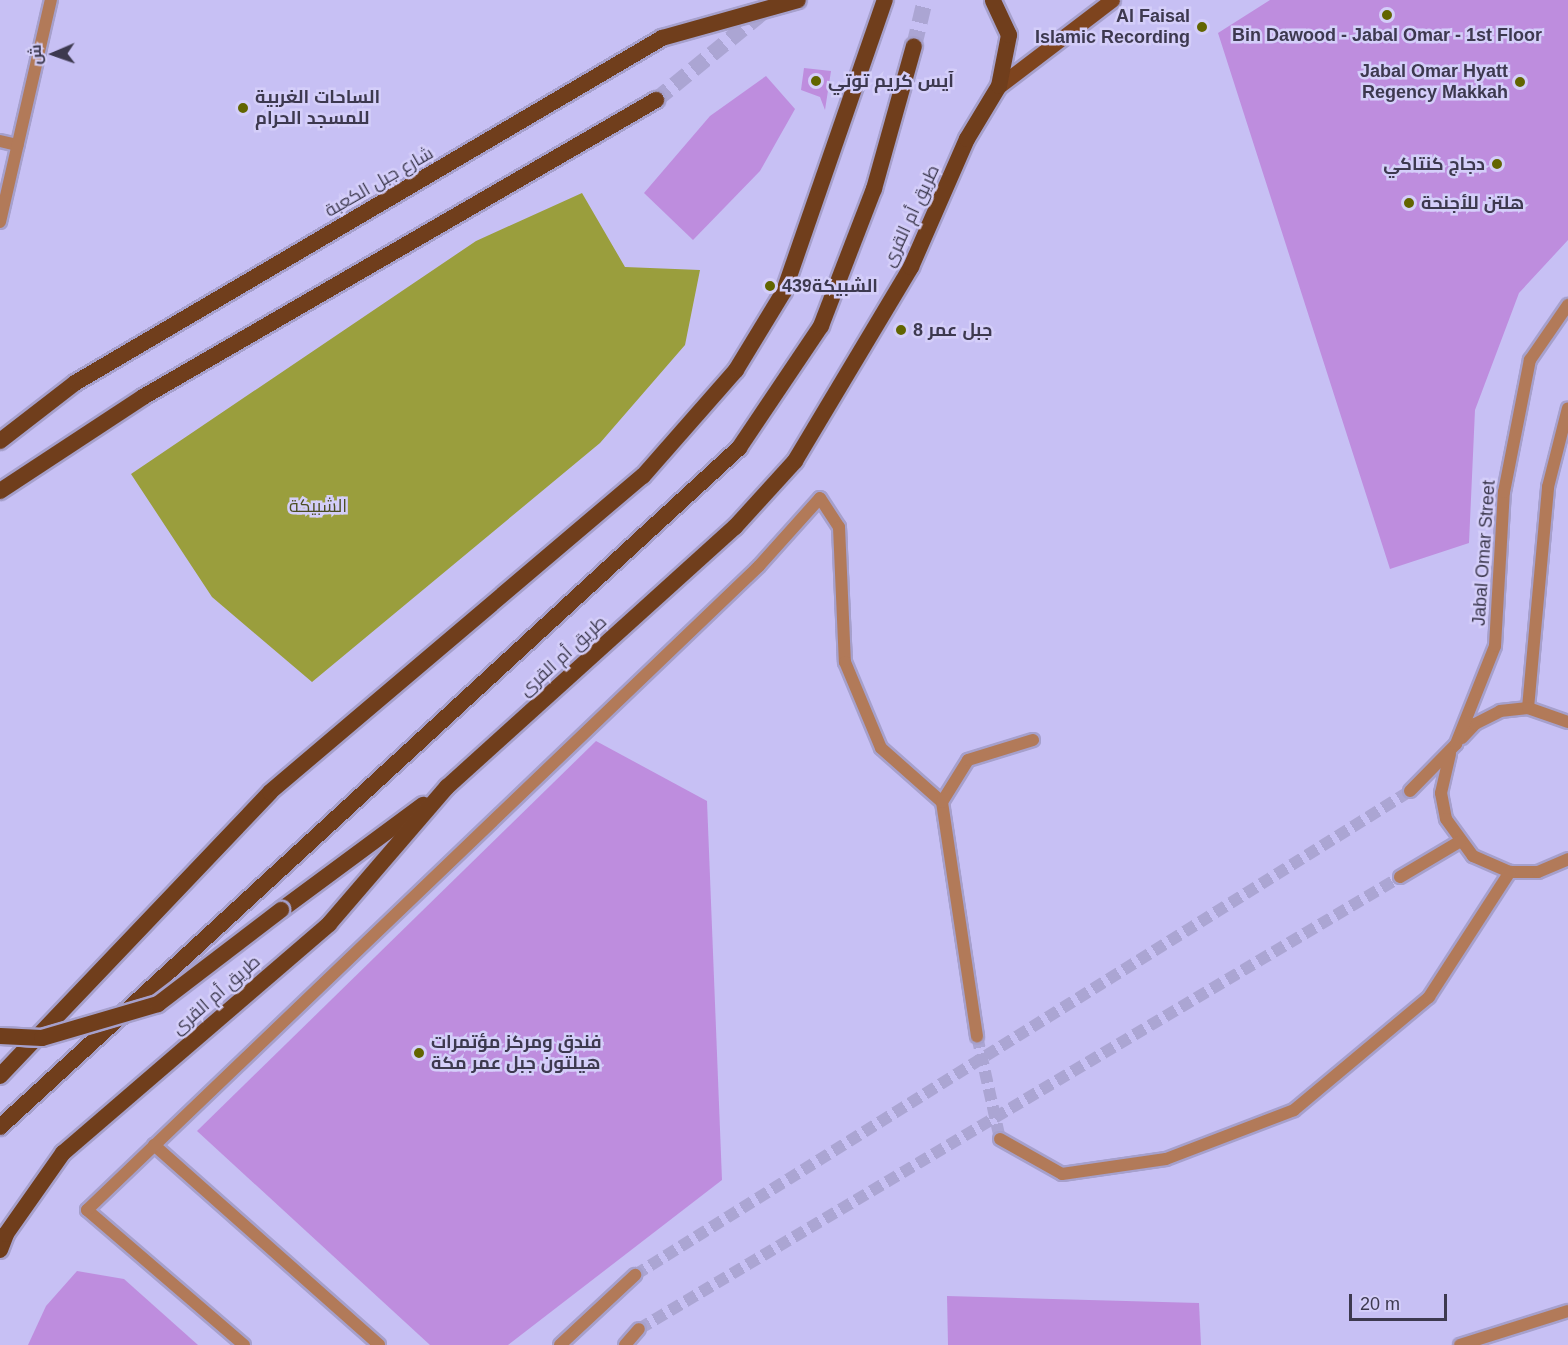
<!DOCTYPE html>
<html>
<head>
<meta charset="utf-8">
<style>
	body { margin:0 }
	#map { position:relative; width:1568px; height:1345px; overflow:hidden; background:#c7c0f4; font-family:Helvetica,Cairo,sans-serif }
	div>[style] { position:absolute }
	.green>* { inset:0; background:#9a9e3d }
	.building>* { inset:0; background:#be8dde }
	.minor-tunnel>* { height:12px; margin-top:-6px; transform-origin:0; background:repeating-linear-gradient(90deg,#aba5d3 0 12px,transparent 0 18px) }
	.trunk-tunnel>* { height:16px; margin-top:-8px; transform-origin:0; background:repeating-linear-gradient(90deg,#aba5d3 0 16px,transparent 0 24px) }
	.roads { filter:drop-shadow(2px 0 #a6a0cc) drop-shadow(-2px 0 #a6a0cc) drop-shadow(0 2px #a6a0cc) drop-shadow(0 -2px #a6a0cc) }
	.pedestrian>* { height:12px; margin:-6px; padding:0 6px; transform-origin:6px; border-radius:6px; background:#b27a59 }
	.minor>* { height:12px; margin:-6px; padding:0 6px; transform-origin:6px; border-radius:6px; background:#b27a59 }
	.primary>* { height:15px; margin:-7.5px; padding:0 7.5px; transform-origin:7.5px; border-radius:7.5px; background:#7e441e }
	.trunk>* { height:16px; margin:-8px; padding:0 8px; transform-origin:8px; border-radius:8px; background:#703e1c }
	.bridges { filter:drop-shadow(2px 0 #a6a0cc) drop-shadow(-2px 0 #a6a0cc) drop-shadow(0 2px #a6a0cc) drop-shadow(0 -2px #a6a0cc) }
	.trunk-bridge>* { height:16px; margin:-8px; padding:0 8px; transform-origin:8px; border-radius:8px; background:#703e1c }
	.dots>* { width:16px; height:16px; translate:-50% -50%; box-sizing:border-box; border:3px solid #d4cef9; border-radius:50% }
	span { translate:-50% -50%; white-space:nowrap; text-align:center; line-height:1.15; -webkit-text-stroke:5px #d4cef9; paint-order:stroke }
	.poi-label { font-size:18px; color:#3d394f; font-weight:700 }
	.right { translate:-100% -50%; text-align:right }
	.left { translate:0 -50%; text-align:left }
	.street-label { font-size:18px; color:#3d394f }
	.park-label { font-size:18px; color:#4b4d23 }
	.north { position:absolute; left:24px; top:24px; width:60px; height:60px; -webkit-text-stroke:4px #d4cef9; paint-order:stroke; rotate:268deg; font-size:16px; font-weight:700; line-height:24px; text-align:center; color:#3d394f }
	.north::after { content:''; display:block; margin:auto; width:21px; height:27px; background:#3d394f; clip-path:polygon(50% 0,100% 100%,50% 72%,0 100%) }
	.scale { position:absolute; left:1349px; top:1294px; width:98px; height:27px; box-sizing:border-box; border:3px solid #3d394f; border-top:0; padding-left:8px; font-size:18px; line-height:21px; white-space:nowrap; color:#3d394f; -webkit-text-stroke:4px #d4cef9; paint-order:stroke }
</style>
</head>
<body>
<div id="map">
	<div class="green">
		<i style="clip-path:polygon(582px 193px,625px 267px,700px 270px,685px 345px,600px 443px,312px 682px,212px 597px,131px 474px,476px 241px)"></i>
	</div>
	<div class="building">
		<i style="clip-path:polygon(1270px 0,1568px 0,1568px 240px,1519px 293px,1475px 410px,1469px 543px,1390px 569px,1218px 33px)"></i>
		<i style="clip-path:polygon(804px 68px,831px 71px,825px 110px,820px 97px,801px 90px)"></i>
		<i style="clip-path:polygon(766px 76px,795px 109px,760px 171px,693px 240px,644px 193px,710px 116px)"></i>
		<i style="clip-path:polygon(596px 741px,707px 801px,722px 1180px,508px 1345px,430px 1345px,197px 1131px)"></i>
		<i style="clip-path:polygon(77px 1271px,124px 1279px,198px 1345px,28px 1345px,46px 1306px)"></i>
		<i style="clip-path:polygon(947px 1296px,1199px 1303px,1201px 1345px,948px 1345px)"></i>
	</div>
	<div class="minor-tunnel">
		<i style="left:977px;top:1036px;width:106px;rotate:77.4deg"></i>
		<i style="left:635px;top:1275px;width:914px;rotate:-31.99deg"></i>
		<i style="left:639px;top:1329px;width:885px;rotate:-30.71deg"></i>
	</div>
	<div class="trunk-tunnel">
		<i style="left:914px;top:46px;width:47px;rotate:-76.6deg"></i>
		<i style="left:656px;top:100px;width:145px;rotate:-39.4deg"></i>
	</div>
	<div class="roads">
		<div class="pedestrian">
			<i style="left:0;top:141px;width:18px;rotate:13deg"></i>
			<i style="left:0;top:222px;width:228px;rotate:-77.1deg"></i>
		</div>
		<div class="minor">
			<i style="left:1528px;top:708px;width:222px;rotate:-84.8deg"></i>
			<i style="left:1548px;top:487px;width:81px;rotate:-75.8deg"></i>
			<i style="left:1462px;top:738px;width:19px;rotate:-47deg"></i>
			<i style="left:1475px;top:724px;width:28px;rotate:-27deg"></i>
			<i style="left:1500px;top:711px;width:28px;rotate:-6deg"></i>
			<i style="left:1528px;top:708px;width:42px;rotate:19.3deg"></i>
			<i style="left:1450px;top:754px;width:40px;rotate:103deg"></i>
			<i style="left:1441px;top:793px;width:26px;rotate:79deg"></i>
			<i style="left:1446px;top:819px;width:46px;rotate:53.9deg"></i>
			<i style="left:1473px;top:856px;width:40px;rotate:23.4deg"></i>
			<i style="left:1510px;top:872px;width:28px"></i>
			<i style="left:1538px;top:872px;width:33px;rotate:-23deg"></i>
			<i style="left:1410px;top:791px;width:66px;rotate:-45.6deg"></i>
			<i style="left:1456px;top:744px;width:105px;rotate:-68.3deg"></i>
			<i style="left:1495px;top:646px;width:154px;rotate:-86.7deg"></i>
			<i style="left:1504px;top:492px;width:135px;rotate:-78.9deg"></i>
			<i style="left:1530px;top:360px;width:67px;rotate:-55.4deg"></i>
			<i style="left:942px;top:802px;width:237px;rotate:81.5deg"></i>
			<i style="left:1400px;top:877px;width:69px;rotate:-30.7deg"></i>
			<i style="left:1000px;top:1139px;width:71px;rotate:29.4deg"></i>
			<i style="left:1062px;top:1174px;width:105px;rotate:-8.2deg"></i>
			<i style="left:1166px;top:1159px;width:137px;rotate:-20.9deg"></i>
			<i style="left:1294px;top:1110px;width:176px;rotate:-39.9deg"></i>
			<i style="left:1429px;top:997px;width:149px;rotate:-57.1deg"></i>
			<i style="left:154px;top:1145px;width:301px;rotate:41.6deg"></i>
			<i style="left:244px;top:1345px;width:207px;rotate:-139.3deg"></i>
			<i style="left:87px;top:1210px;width:931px;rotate:-43.78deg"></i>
			<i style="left:759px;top:566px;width:91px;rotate:-48.1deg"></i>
			<i style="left:820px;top:498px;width:35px;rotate:57deg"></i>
			<i style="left:839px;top:527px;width:135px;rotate:87.5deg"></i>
			<i style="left:845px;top:662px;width:93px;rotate:67.3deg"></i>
			<i style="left:881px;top:748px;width:81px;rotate:41.5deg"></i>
			<i style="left:942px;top:802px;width:49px;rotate:-58.2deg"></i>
			<i style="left:968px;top:760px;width:68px;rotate:-17.1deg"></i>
			<i style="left:560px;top:1345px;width:103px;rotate:-43deg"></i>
			<i style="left:625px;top:1345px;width:21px;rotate:-49deg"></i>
			<i style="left:1460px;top:1345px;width:113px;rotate:-17.5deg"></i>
		</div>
		<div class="primary">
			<i style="left:999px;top:86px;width:142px;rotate:-37.3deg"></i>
		</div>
		<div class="trunk">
			<i style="left:0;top:441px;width:95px;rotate:-37.7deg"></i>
			<i style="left:75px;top:383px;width:681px;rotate:-30.44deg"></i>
			<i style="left:662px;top:38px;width:141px;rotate:-15.6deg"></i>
			<i style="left:0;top:491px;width:171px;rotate:-33.3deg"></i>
			<i style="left:143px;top:397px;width:593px;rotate:-30.07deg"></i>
			<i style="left:281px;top:910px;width:177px;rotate:-36.5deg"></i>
			<i style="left:0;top:1076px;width:392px;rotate:-46.4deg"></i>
			<i style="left:270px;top:792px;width:489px;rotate:-40.3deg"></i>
			<i style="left:643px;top:476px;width:141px;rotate:-48.7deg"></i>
			<i style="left:736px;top:370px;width:92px;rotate:-58.7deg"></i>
			<i style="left:784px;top:291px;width:308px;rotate:-70.9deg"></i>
			<i style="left:0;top:1127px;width:1004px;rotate:-42.58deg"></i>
			<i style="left:739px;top:448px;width:147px;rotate:-56.1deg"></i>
			<i style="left:821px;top:326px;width:147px;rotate:-68.9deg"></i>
			<i style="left:874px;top:189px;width:148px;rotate:-74.4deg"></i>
			<i style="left:0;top:1250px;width:17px;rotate:-69deg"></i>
			<i style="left:6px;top:1234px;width:99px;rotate:-54.9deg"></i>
			<i style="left:63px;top:1153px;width:351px;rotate:-40.7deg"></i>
			<i style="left:329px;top:924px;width:181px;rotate:-49.3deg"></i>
			<i style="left:447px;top:787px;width:388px;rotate:-42.1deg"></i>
			<i style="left:735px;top:527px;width:89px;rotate:-47.7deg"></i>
			<i style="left:795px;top:461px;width:226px;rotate:-59.1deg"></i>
			<i style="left:911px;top:267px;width:140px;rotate:-66.4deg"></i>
			<i style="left:967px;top:139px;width:62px;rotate:-58.9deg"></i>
			<i style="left:999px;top:86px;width:52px;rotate:-78.9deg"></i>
			<i style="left:1009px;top:35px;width:38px;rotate:-115deg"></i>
		</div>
	</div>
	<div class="bridges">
		<div class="trunk-bridge">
			<i style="left:0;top:1036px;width:42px;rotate:2.7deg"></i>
			<i style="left:42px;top:1038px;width:121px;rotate:-16.3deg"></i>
			<i style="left:158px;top:1004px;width:155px;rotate:-37.4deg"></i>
		</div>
	</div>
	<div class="dots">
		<i style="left:1387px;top:15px;background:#626500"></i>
		<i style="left:1202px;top:27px;background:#626500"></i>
		<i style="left:816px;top:81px;background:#626500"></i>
		<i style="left:1520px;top:82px;background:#626500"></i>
		<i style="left:243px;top:108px;background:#626500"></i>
		<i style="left:1497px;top:164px;background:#626500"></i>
		<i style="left:1409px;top:203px;background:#626500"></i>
		<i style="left:770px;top:286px;background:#626500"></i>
		<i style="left:901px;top:330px;background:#626500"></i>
		<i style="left:419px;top:1053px;background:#626500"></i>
	</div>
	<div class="poi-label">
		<span class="right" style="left:1190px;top:27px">Al Faisal<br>Islamic Recording</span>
		<span style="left:1387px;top:35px">Bin Dawood - Jabal Omar - 1st Floor</span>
		<span class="right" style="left:1508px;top:82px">Jabal Omar Hyatt<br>Regency Makkah</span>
		<span class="left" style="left:828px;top:81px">آيس كريم توتي</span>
		<span class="left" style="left:255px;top:108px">الساحات الغربية<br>للمسجد الحرام</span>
		<span class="right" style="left:1485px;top:164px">دجاج كنتاكي</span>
		<span class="left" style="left:1421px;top:203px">هلتن للأجنحة</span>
		<span class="left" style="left:782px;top:286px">الشبيكة439</span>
		<span class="left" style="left:913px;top:330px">جبل عمر 8</span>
		<span class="left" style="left:431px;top:1053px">فندق ومركز مؤتمرات<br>هيلتون جبل عمر مكة</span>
	</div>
	<div class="street-label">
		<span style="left:379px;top:182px;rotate:-30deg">شارع جبل الكعبة</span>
		<span style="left:911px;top:216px;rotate:-65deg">طريق أم القرى</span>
		<span style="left:1484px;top:553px;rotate:-86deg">Jabal Omar Street</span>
		<span style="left:563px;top:656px;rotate:-42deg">طريق أم القرى</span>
		<span style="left:216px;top:995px;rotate:-41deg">طريق أم القرى</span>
	</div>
	<div class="park-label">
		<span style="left:318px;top:506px">الشبيكة</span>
	</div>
	<div class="north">ش</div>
	<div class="scale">20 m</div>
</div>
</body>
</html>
